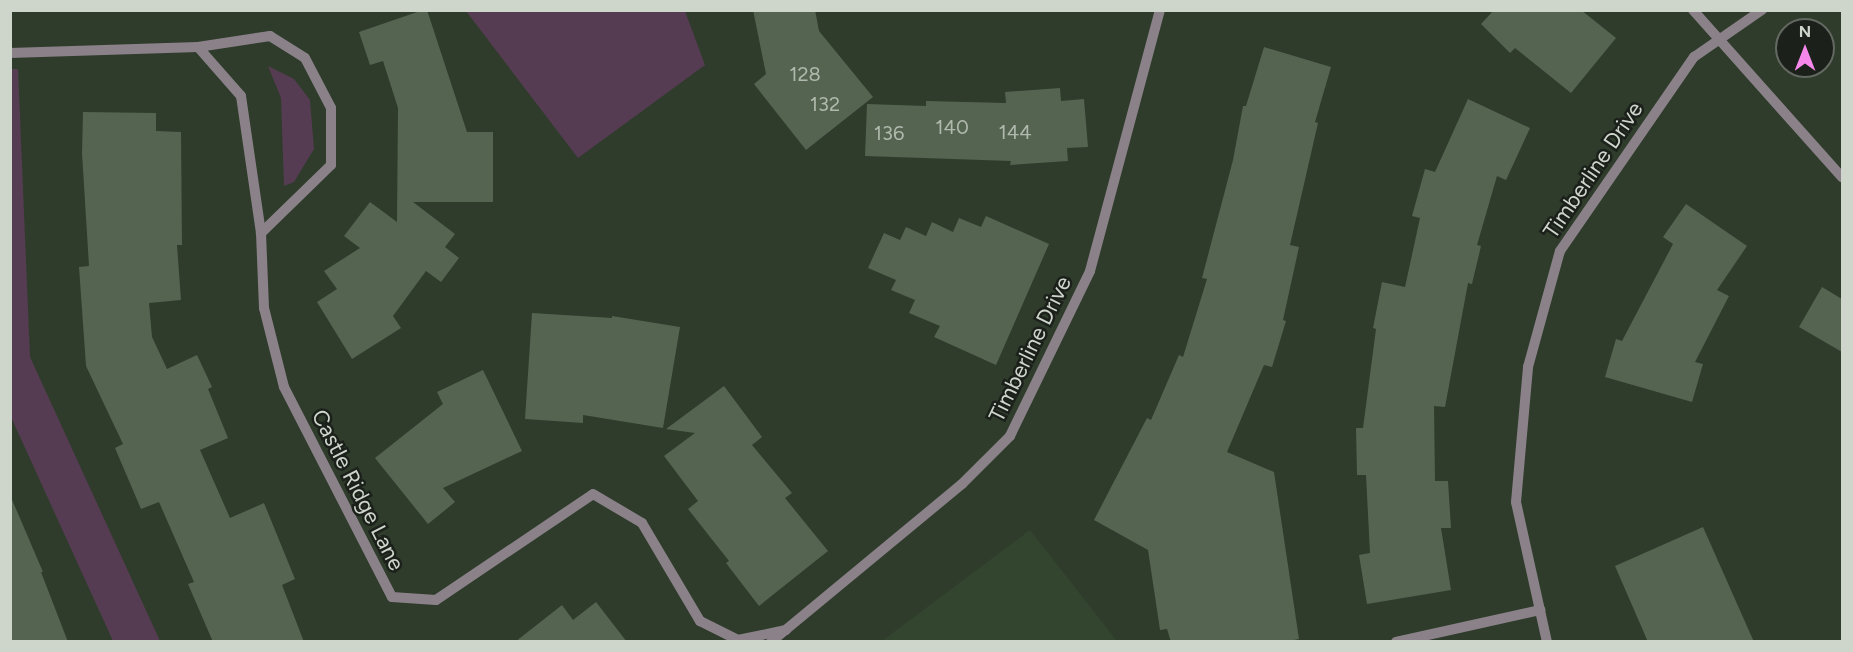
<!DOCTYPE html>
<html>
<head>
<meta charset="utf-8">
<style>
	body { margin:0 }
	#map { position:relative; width:1853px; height:652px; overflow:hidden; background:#2f3c2c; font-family:Figtree,sans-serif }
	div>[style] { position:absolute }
	.built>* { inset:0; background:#33452e }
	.green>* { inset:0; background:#563c52 }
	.building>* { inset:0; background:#556351 }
	.minor>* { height:10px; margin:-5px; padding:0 5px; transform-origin:5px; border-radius:5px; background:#8b8289 }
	span { translate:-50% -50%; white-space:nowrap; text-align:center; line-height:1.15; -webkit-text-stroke:5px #1b211a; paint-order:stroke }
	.number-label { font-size:20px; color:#b0b9ad }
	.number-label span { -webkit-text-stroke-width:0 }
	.street-label { font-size:22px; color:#ced6cc }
	.frame { position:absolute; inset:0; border:12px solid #ced6cc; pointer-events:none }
	.north { position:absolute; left:1775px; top:18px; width:60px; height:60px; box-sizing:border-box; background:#1b211a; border:2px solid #636961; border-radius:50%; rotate:0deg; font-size:16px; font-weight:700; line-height:24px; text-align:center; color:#ced6cc }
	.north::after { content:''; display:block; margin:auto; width:21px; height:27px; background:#f788eb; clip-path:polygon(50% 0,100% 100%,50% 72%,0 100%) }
</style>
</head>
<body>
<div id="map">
	<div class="built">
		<i style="clip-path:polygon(1030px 530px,1117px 641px,882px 641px)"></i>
	</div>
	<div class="green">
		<i style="clip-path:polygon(466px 11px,685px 11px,705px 65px,578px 158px)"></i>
		<i style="clip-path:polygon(268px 66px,294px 79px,310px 100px,314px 149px,294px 182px,284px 186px,281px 98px)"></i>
		<i style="clip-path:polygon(10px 69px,18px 69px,30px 357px,160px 641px,113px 641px,11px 417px)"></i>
	</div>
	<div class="building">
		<i style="clip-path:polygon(423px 10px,427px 10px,467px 132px,493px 132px,493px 202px,413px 202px,455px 234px,445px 247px,459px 258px,441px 282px,426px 271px,393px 316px,401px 328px,352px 359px,317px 302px,337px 289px,324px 271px,360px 248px,344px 236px,370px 202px,397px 222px,398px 108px,383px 61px,370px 65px,359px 32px)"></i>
		<i style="clip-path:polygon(753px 10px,815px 10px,819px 31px,873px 97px,806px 150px,754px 84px,766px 74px)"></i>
		<i style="clip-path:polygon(1494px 10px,1581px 10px,1616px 38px,1571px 93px,1515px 48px,1510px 53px,1481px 24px)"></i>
		<i style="clip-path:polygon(1264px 47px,1331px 67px,1315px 122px,1318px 123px,1290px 245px,1299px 247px,1283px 320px,1286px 321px,1272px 367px,1264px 365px,1227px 452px,1274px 472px,1299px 639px,1284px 642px,1171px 642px,1167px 629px,1160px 630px,1148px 550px,1094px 520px,1147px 418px,1151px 420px,1179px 355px,1183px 357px,1207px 279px,1202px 278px,1233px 160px,1243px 106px,1246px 106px)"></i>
		<i style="clip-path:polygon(1060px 88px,1061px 101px,1084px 99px,1088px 147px,1067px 148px,1068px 161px,1010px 165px,1011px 161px,865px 156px,867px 104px,926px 106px,926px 101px,1006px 103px,1005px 92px)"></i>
		<i style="clip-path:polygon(1468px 99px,1530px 128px,1506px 180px,1497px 176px,1477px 245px,1481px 246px,1472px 284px,1468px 283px,1445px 407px,1434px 406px,1435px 481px,1448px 481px,1451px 528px,1441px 528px,1451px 590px,1367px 604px,1359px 555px,1370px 553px,1366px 475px,1357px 475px,1356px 428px,1363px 428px,1376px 329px,1373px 328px,1382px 282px,1405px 287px,1420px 218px,1412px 216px,1425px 169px,1435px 172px)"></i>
		<i style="clip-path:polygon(83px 112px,156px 113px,156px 131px,181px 132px,182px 245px,177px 245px,181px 300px,149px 303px,152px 337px,167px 369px,197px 355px,212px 387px,208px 389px,228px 438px,200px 450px,230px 518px,264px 503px,295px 579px,282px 585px,304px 642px,213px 642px,188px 584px,194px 582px,159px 502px,141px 509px,115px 448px,123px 444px,86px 366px,79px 267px,89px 266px,82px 153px)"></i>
		<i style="clip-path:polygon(1686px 204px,1747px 246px,1717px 290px,1729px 296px,1695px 362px,1703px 364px,1692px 402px,1605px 377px,1616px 339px,1622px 341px,1673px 244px,1663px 237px)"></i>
		<i style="clip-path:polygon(986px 216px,1049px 244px,996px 365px,934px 337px,940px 326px,909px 313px,915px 300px,891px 290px,896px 280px,868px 268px,884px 233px,900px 240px,906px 227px,926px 236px,932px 222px,953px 232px,959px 218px,981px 227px)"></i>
		<i style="clip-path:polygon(1822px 287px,1842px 299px,1842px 352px,1799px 327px)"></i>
		<i style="clip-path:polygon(532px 313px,612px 318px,612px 316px,680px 327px,663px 428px,583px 415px,583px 423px,525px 419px)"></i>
		<i style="clip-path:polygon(483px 370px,522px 451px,443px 488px,455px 502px,428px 524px,375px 458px,443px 404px,437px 392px)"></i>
		<i style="clip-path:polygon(724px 386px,762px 437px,752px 445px,792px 493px,785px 498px,828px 551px,759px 606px,726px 563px,729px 561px,688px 509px,698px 501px,664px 456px,695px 433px,666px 429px)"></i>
		<i style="clip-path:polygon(10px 495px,43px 572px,41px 572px,68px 642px,10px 642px)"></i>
		<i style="clip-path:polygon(1703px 527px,1754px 642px,1648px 642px,1615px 566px)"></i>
		<i style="clip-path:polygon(596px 602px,627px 642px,515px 642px,562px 605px,573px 620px)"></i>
	</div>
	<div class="minor">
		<i style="left:1693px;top:10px;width:224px;rotate:48.3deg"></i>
		<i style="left:198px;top:47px;width:73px;rotate:-8.7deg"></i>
		<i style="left:270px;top:36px;width:41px;rotate:32.2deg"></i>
		<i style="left:305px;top:58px;width:56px;rotate:62.5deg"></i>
		<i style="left:331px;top:108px;width:57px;rotate:90deg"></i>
		<i style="left:331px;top:165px;width:98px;rotate:135.8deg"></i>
		<i style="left:10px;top:53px;width:188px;rotate:-1.8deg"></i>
		<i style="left:198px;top:47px;width:65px;rotate:48.7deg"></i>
		<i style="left:241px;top:96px;width:138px;rotate:81.7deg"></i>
		<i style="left:261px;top:233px;width:75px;rotate:87.7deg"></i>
		<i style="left:264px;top:308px;width:81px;rotate:75.8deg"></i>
		<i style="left:284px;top:387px;width:236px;rotate:62.8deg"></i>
		<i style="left:392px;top:597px;width:44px;rotate:3.9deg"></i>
		<i style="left:436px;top:600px;width:189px;rotate:-34deg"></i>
		<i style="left:593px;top:494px;width:57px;rotate:30.6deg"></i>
		<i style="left:642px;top:523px;width:114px;rotate:59.4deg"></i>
		<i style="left:700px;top:621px;width:42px;rotate:26.6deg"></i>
		<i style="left:738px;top:640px;width:49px;rotate:-11.8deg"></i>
		<i style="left:771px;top:642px;width:248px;rotate:-39.6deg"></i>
		<i style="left:962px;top:484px;width:68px;rotate:-45deg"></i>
		<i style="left:1010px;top:436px;width:183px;rotate:-64.1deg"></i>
		<i style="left:1090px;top:271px;width:270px;rotate:-75deg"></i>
		<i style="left:1396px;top:642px;width:148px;rotate:-12.5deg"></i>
		<i style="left:1547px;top:642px;width:143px;rotate:-102.5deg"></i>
		<i style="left:1516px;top:502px;width:136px;rotate:-84.9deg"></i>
		<i style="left:1528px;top:367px;width:120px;rotate:-74.6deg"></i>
		<i style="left:1560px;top:251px;width:236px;rotate:-55.4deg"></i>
		<i style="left:1694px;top:57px;width:83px;rotate:-34.7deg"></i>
	</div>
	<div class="number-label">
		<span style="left:805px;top:74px">128</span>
		<span style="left:825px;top:104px">132</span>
		<span style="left:952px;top:127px">140</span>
		<span style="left:1015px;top:132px">144</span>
		<span style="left:889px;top:133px">136</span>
	</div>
	<div class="street-label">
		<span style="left:1593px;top:170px;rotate:-56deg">Timberline Drive</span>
		<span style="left:1030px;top:349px;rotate:-64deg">Timberline Drive</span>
		<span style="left:358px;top:490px;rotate:63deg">Castle Ridge Lane</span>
	</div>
	<div class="frame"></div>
	<div class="north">N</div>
</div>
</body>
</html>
